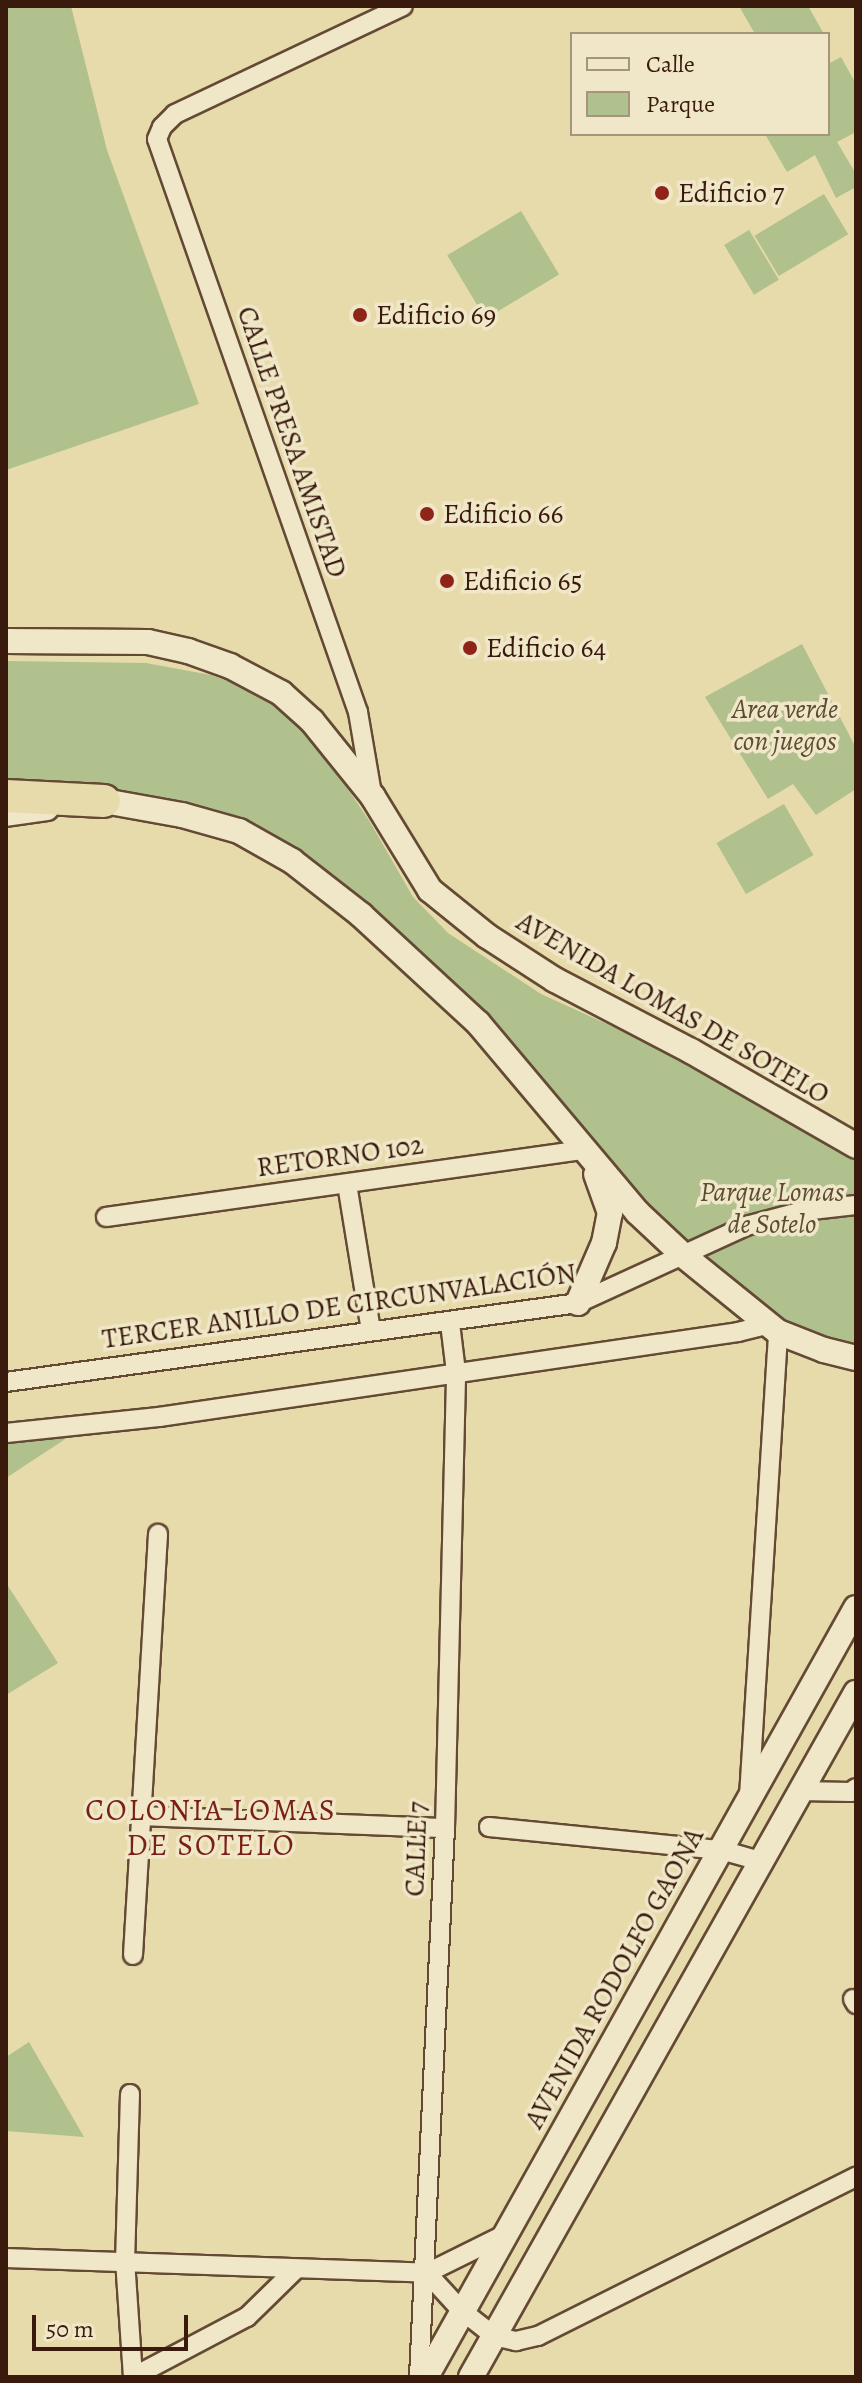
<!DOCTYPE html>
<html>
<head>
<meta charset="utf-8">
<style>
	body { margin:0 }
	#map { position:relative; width:862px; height:2383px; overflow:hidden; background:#e7daab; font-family:Alegreya,serif }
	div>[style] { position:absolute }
	.green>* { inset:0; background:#b0c18d; transform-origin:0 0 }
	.roads { filter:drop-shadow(2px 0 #644a34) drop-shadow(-2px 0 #644a34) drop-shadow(0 2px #644a34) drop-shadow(0 -2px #644a34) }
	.street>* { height:18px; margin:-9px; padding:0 9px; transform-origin:9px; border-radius:9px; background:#efe7c8 }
	.secondary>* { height:24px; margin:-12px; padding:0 12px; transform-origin:12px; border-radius:12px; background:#efe7c8 }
	.highway>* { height:32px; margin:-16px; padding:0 16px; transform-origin:16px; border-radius:16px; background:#e7daab }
	.dots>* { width:22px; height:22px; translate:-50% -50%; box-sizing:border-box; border:4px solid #efe7c8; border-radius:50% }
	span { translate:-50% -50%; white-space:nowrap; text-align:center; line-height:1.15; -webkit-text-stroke:7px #efe7c8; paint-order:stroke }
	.poi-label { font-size:28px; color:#391a0c }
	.left { translate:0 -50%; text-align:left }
	.street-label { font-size:28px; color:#391a0c }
	.park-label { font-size:28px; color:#5d4c33; font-style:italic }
	.neighbourhood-label { font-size:30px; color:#7a1f14; letter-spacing:2px }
	.frame { position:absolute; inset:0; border:8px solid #391a0c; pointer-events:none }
	.legend { position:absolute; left:570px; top:32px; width:260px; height:104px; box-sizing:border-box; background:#efe7c8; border:2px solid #a6957d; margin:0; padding:10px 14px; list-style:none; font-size:24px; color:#391a0c }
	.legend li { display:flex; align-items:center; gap:16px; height:40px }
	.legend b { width:40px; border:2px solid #a6957d }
	.scale { position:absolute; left:32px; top:2315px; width:156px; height:36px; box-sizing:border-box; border:4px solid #391a0c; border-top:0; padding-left:10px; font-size:24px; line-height:28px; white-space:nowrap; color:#391a0c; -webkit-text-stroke:6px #efe7c8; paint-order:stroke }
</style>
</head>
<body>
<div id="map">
	<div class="green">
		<i style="clip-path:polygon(6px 6px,71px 6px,107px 150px,199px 404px,6px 470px)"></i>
		<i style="clip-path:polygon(739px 6px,808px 6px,824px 34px,755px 34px)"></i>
		<i style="clip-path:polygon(841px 57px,856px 84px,856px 132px,837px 142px,856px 174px,856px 187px,836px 198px,815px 155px,787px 172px,765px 134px,828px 134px,828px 64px)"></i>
		<i style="left:824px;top:194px;width:47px;height:81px;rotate:59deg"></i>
		<i style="left:521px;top:211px;width:74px;height:86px;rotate:59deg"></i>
		<i style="left:749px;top:230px;width:58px;height:29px;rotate:59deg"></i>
		<i style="clip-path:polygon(802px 644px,856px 748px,856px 789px,816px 815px,793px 784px,768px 799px,705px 697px)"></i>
		<i style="clip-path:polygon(6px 661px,146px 663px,211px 675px,266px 695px,315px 740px,370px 822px,413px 897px,448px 933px,541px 994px,651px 1044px,856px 1162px,856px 1346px,805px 1333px,699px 1257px,606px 1157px,484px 1014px,362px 899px,256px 828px,6px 782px)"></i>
		<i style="left:784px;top:804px;width:59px;height:78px;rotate:60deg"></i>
		<i style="clip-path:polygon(82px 1428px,6px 1478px,6px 1443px)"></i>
		<i style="clip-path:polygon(6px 1583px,58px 1663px,6px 1695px)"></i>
		<i style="clip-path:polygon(29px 2042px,84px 2137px,6px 2131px,6px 2057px)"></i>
	</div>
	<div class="roads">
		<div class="street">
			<i style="left:372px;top:794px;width:83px;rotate:-99.7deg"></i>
			<i style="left:358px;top:712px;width:607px;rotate:-109.33deg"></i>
			<i style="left:157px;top:139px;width:13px;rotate:-67deg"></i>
			<i style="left:162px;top:127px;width:18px;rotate:-45deg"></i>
			<i style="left:175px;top:114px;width:252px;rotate:-25.3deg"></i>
			<i style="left:347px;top:1184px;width:149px;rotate:80.7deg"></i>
			<i style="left:106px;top:1217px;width:482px;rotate:-8deg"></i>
			<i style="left:6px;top:1382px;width:577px;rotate:-7.86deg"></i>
			<i style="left:578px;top:1303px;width:185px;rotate:-24.6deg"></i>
			<i style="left:746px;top:1226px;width:59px;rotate:-14.7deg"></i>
			<i style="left:803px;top:1211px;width:53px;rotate:-6.5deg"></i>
			<i style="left:6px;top:1433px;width:154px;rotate:-6deg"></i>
			<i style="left:159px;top:1417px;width:585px;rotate:-8.35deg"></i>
			<i style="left:738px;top:1332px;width:30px;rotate:-14deg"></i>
			<i style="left:800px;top:1791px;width:51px;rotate:1.1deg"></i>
			<i style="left:851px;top:1792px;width:6px;rotate:-39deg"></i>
			<i style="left:749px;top:1796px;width:465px;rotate:-86.4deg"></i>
			<i style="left:143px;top:1816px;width:302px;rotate:2.3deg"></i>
			<i style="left:489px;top:1827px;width:233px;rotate:5.7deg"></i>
			<i style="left:721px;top:1850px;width:41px;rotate:15.8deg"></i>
			<i style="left:133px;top:1955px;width:422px;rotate:-86.6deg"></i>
			<i style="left:853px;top:1999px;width:6px;rotate:59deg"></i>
			<i style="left:130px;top:2094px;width:166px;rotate:91.7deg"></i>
			<i style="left:125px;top:2260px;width:117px;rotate:86.1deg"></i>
			<i style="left:6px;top:2258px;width:421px;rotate:2deg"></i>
			<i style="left:427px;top:2273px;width:50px;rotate:47.4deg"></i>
			<i style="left:461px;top:2310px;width:42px;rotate:38.2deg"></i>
			<i style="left:494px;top:2336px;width:23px;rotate:13deg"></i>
			<i style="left:516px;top:2341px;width:23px;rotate:-13deg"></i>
			<i style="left:538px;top:2336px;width:356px;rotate:-26.6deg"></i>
			<i style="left:427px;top:2273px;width:86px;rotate:-26.3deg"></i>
			<i style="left:133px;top:2377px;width:129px;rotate:-27.8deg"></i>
			<i style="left:247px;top:2317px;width:69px;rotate:-44.4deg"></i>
			<i style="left:419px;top:2377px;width:550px;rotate:-87.29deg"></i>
			<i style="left:445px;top:1828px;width:456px;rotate:-88.6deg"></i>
			<i style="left:456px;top:1372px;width:49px;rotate:-97deg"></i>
		</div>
		<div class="secondary">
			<i style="left:6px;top:641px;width:142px;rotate:0.4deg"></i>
			<i style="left:148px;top:642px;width:41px;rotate:12.7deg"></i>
			<i style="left:188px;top:651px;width:45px;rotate:19.7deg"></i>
			<i style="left:230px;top:666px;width:58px;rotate:27.9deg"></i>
			<i style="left:281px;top:693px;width:42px;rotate:42.1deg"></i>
			<i style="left:312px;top:721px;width:97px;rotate:51.2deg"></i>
			<i style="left:373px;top:797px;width:109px;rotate:58.5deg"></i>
			<i style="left:430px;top:890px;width:73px;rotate:38.9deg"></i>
			<i style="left:487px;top:936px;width:81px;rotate:32.9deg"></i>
			<i style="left:555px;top:980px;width:153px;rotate:27.6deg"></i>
			<i style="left:691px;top:1051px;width:190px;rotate:29.9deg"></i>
			<i style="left:88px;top:803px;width:16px;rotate:-7deg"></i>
			<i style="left:104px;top:801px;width:79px;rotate:10.2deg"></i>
			<i style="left:182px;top:815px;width:59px;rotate:15.7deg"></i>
			<i style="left:239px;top:831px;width:61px;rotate:29.5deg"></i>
			<i style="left:292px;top:861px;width:88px;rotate:38deg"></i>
			<i style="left:361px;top:915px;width:159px;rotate:42.7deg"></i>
			<i style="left:478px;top:1023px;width:247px;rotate:49.9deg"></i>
			<i style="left:637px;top:1212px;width:64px;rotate:43.1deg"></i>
			<i style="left:684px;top:1256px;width:121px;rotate:39deg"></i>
			<i style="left:778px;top:1332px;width:49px;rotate:21.4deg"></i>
			<i style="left:824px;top:1350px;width:33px;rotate:14deg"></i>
			<i style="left:6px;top:814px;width:41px;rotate:-8.3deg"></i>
			<i style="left:578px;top:1303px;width:65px;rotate:-66.6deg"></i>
			<i style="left:604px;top:1243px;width:31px;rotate:-79deg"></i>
			<i style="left:610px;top:1213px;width:41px;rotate:-109.7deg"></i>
			<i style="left:426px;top:2377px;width:881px;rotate:-60.79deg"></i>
			<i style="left:471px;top:2377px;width:785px;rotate:-60.63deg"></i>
		</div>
		<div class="highway">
			<i style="left:6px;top:796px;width:98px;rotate:2.9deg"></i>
		</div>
	</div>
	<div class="dots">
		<i style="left:662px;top:193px;background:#8f2418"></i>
		<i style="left:360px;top:315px;background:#8f2418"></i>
		<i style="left:427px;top:514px;background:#8f2418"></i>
		<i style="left:447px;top:581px;background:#8f2418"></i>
		<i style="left:470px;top:648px;background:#8f2418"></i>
	</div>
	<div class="poi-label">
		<span class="left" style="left:678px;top:193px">Edificio 7</span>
		<span class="left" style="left:376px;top:315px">Edificio 69</span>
		<span class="left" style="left:443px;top:514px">Edificio 66</span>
		<span class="left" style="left:463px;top:581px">Edificio 65</span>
		<span class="left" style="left:486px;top:648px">Edificio 64</span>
	</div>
	<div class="street-label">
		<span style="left:292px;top:442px;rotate:71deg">CALLE PRESA AMISTAD</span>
		<span style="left:673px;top:1008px;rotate:30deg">AVENIDA LOMAS DE SOTELO</span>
		<span style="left:340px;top:1156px;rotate:-8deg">RETORNO 102</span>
		<span style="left:339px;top:1306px;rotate:-8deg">TERCER ANILLO DE CIRCUNVALACIÓN</span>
		<span style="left:416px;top:1849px;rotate:-88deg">CALLE 7</span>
		<span style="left:614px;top:1978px;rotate:-61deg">AVENIDA RODOLFO GAONA</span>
	</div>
	<div class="park-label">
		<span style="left:785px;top:725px">Area verde<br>con juegos</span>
		<span style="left:772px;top:1208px">Parque Lomas<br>de Sotelo</span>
	</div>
	<div class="neighbourhood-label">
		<span style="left:211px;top:1827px">COLONIA LOMAS<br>DE SOTELO</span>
	</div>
	<div class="frame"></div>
	<ul class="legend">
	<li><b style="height:10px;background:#efe7c8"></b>Calle</li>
	<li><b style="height:22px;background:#b0c18d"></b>Parque</li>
	</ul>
	<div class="scale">50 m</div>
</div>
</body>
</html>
